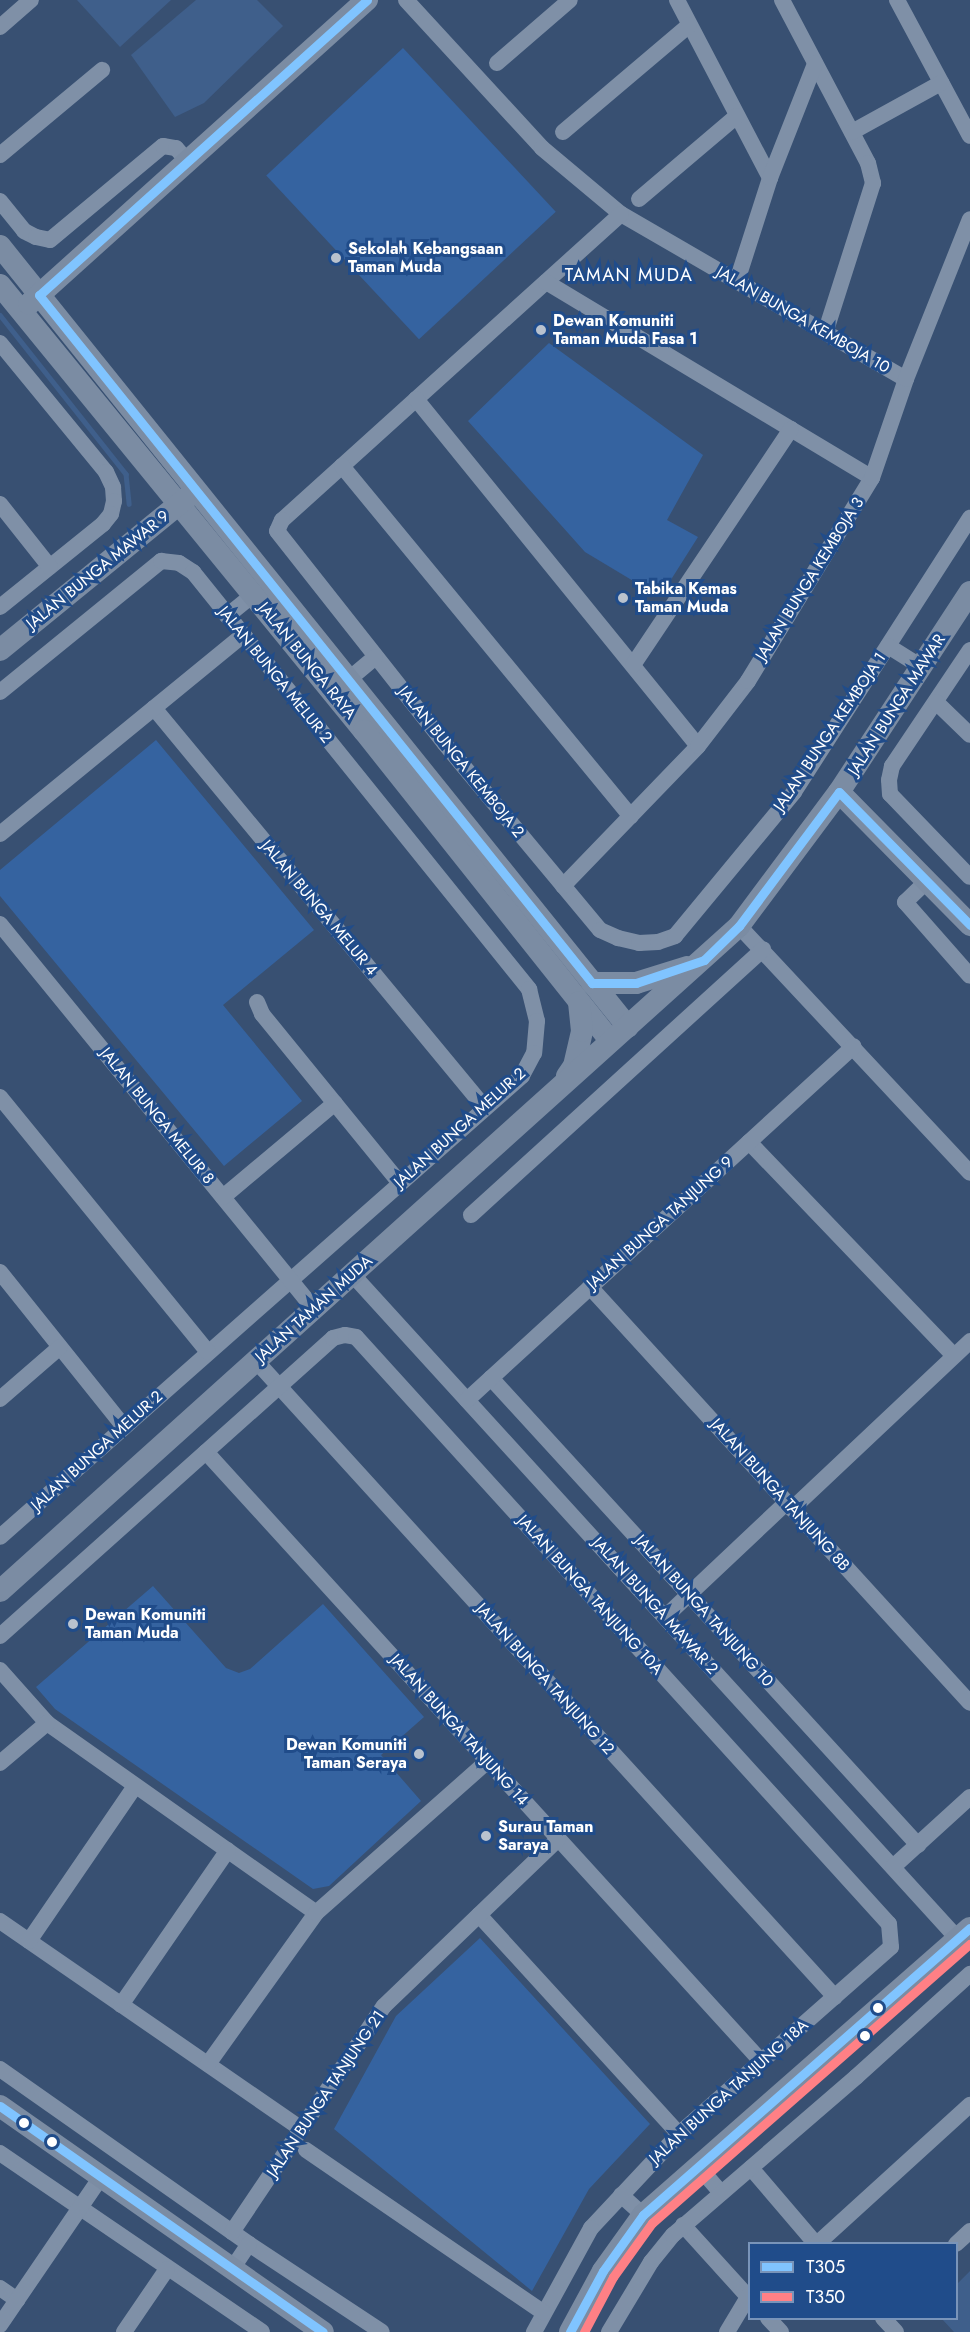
<!DOCTYPE html>
<html>
<head>
<meta charset="utf-8">
<style>
	body { margin:0 }
	#map { position:relative; width:970px; height:2332px; overflow:hidden; background:#385072; font-family:Jost,sans-serif }
	div>[style] { position:absolute }
	.green>* { inset:0; background:#3563a0; transform-origin:0 0 }
	.water>* { inset:0; background:#3f5f8b }
	.stream>* { height:4.5px; margin:-2.25px; padding:0 2.25px; transform-origin:2.25px; border-radius:2.25px; background:#3f5f8b }
	.street>* { height:16px; margin:-8px; padding:0 8px; transform-origin:8px; border-radius:8px; background:#7f90a7 }
	.secondary>* { height:22px; margin:-11px; padding:0 11px; transform-origin:11px; border-radius:11px; background:#7b8ca3 }
	.bus-1>* { height:9px; margin:-4.5px; padding:0 4.5px; transform-origin:4.5px; border-radius:4.5px; background:#80c4ff }
	.bus-2>* { height:9px; margin:-4.5px; padding:0 4.5px; transform-origin:4.5px; border-radius:4.5px; background:#ff8085 }
	.dots>* { width:16px; height:16px; translate:-50% -50%; box-sizing:border-box; border:3px solid #204c8a; border-radius:50% }
	span { translate:-50% -50%; white-space:nowrap; text-align:center; line-height:1.15; -webkit-text-stroke:6px #204c8a; paint-order:stroke }
	.poi-label { font-size:16px; color:#fff; font-weight:700 }
	.left { translate:0 -50%; text-align:left }
	.right { translate:-100% -50%; text-align:right }
	.street-label { font-size:16px; color:#fff }
	.neighbourhood-label { font-size:18px; color:#fff; letter-spacing:1.5px }
	.legend { position:absolute; left:748px; top:2242px; width:210px; height:78px; box-sizing:border-box; background:#204c8a; border:2px solid #7994b9; margin:0; padding:8px 10px; list-style:none; font-size:18px; color:#fff }
	.legend li { display:flex; align-items:center; gap:12px; height:30px }
	.legend b { width:30px; border:2px solid #7994b9 }
</style>
</head>
<body>
<div id="map">
	<div class="green">
		<i style="left:403px;top:48px;width:224px;height:187px;rotate:47deg"></i>
		<i style="clip-path:polygon(549px 343px,703px 455px,667px 520px,698px 537px,660px 597px,585px 552px,468px 421px)"></i>
		<i style="clip-path:polygon(156px 740px,314px 930px,223px 1005px,302px 1101px,224px 1166px,0 896px,0 870px)"></i>
		<i style="clip-path:polygon(153px 1586px,226px 1668px,239px 1673px,250px 1669px,323px 1604px,424px 1717px,381px 1755px,421px 1801px,329px 1886px,313px 1889px,55px 1709px,36px 1687px)"></i>
		<i style="clip-path:polygon(480px 1938px,650px 2124px,589px 2189px,532px 2291px,334px 2129px,396px 2016px)"></i>
	</div>
	<div class="water">
		<i style="clip-path:polygon(77px 0,171px 0,120px 47px)"></i>
		<i style="clip-path:polygon(196px 0,257px 0,283px 26px,204px 103px,175px 117px,131px 55px)"></i>
		<i style="clip-path:polygon(970px 2271px,970px 2332px,954px 2332px,942px 2319px,956px 2318px,957px 2284px)"></i>
	</div>
	<div class="stream">
		<i style="left:0;top:315px;width:203px;rotate:51.6deg"></i>
		<i style="left:126px;top:474px;width:30px;rotate:84deg"></i>
	</div>
	<div class="street">
		<i style="left:406px;top:0;width:201px;rotate:47.4deg"></i>
		<i style="left:542px;top:148px;width:103px;rotate:39.9deg"></i>
		<i style="left:621px;top:214px;width:329px;rotate:30.1deg"></i>
		<i style="left:677px;top:0;width:201px;rotate:62.4deg"></i>
		<i style="left:782px;top:0;width:184px;rotate:62.2deg"></i>
		<i style="left:868px;top:163px;width:21px;rotate:76deg"></i>
		<i style="left:873px;top:183px;width:157px;rotate:107.7deg"></i>
		<i style="left:897px;top:0;width:154px;rotate:61.8deg"></i>
		<i style="left:0;top:27px;width:41px;rotate:-41.1deg"></i>
		<i style="left:497px;top:63px;width:96px;rotate:-40.8deg"></i>
		<i style="left:563px;top:132px;width:165px;rotate:-40.3deg"></i>
		<i style="left:852px;top:132px;width:102px;rotate:-28.8deg"></i>
		<i style="left:0;top:155px;width:133px;rotate:-39.8deg"></i>
		<i style="left:639px;top:199px;width:128px;rotate:-40.3deg"></i>
		<i style="left:0;top:201px;width:38px;rotate:51deg"></i>
		<i style="left:24px;top:231px;width:13px;rotate:27deg"></i>
		<i style="left:36px;top:237px;width:14px;rotate:12deg"></i>
		<i style="left:50px;top:240px;width:147px;rotate:-39.8deg"></i>
		<i style="left:163px;top:146px;width:13px;rotate:9deg"></i>
		<i style="left:176px;top:148px;width:20px;rotate:49deg"></i>
		<i style="left:621px;top:214px;width:457px;rotate:137.9deg"></i>
		<i style="left:282px;top:520px;width:12px;rotate:114deg"></i>
		<i style="left:277px;top:531px;width:271px;rotate:51.7deg"></i>
		<i style="left:445px;top:744px;width:242px;rotate:50.2deg"></i>
		<i style="left:600px;top:930px;width:20px;rotate:24deg"></i>
		<i style="left:618px;top:938px;width:22px;rotate:13deg"></i>
		<i style="left:639px;top:943px;width:19px;rotate:-3deg"></i>
		<i style="left:658px;top:942px;width:18px;rotate:-19deg"></i>
		<i style="left:675px;top:936px;width:187px;rotate:-50.4deg"></i>
		<i style="left:794px;top:792px;width:326px;rotate:-57.3deg"></i>
		<i style="left:737px;top:281px;width:108px;rotate:-72.2deg"></i>
		<i style="left:770px;top:178px;width:123px;rotate:-68.5deg"></i>
		<i style="left:546px;top:282px;width:380px;rotate:31deg"></i>
		<i style="left:0;top:343px;width:167px;rotate:50.6deg"></i>
		<i style="left:106px;top:472px;width:17px;rotate:65deg"></i>
		<i style="left:113px;top:487px;width:14px;rotate:86deg"></i>
		<i style="left:114px;top:501px;width:13px;rotate:103deg"></i>
		<i style="left:111px;top:514px;width:13px;rotate:129deg"></i>
		<i style="left:103px;top:524px;width:132px;rotate:141.1deg"></i>
		<i style="left:416px;top:399px;width:447px;rotate:50.9deg"></i>
		<i style="left:342px;top:466px;width:454px;rotate:50.5deg"></i>
		<i style="left:0;top:504px;width:80px;rotate:51.6deg"></i>
		<i style="left:227px;top:616px;width:33px;rotate:-39deg"></i>
		<i style="left:888px;top:646px;width:40px;rotate:32deg"></i>
		<i style="left:970px;top:650px;width:140px;rotate:123.9deg"></i>
		<i style="left:892px;top:766px;width:14px;rotate:102deg"></i>
		<i style="left:889px;top:780px;width:14px;rotate:86deg"></i>
		<i style="left:890px;top:794px;width:115px;rotate:46.1deg"></i>
		<i style="left:633px;top:665px;width:284px;rotate:-56.2deg"></i>
		<i style="left:348px;top:680px;width:35px;rotate:-40deg"></i>
		<i style="left:0;top:692px;width:208px;rotate:-39.1deg"></i>
		<i style="left:161px;top:561px;width:18px;rotate:6deg"></i>
		<i style="left:179px;top:563px;width:17px;rotate:33deg"></i>
		<i style="left:193px;top:572px;width:536px;rotate:51.14deg"></i>
		<i style="left:529px;top:989px;width:33px;rotate:76deg"></i>
		<i style="left:537px;top:1021px;width:32px;rotate:95deg"></i>
		<i style="left:534px;top:1053px;width:26px;rotate:118deg"></i>
		<i style="left:522px;top:1076px;width:696px;rotate:138.55deg"></i>
		<i style="left:936px;top:702px;width:47px;rotate:44.1deg"></i>
		<i style="left:154px;top:708px;width:519px;rotate:50.39deg"></i>
		<i style="left:0;top:834px;width:314px;rotate:-39.3deg"></i>
		<i style="left:928px;top:880px;width:32px;rotate:136deg"></i>
		<i style="left:905px;top:902px;width:98px;rotate:48.7deg"></i>
		<i style="left:563px;top:886px;width:194px;rotate:-46deg"></i>
		<i style="left:698px;top:746px;width:82px;rotate:-52.4deg"></i>
		<i style="left:748px;top:681px;width:238px;rotate:-58.6deg"></i>
		<i style="left:872px;top:478px;width:105px;rotate:-71deg"></i>
		<i style="left:906px;top:379px;width:172px;rotate:-68.2deg"></i>
		<i style="left:0;top:924px;width:497px;rotate:50.8deg"></i>
		<i style="left:739px;top:926px;width:338px;rotate:46.9deg"></i>
		<i style="left:257px;top:1002px;width:13px;rotate:67deg"></i>
		<i style="left:262px;top:1014px;width:218px;rotate:50.8deg"></i>
		<i style="left:0;top:1097px;width:329px;rotate:50.8deg"></i>
		<i style="left:749px;top:1142px;width:296px;rotate:46.2deg"></i>
		<i style="left:223px;top:1197px;width:146px;rotate:-40deg"></i>
		<i style="left:471px;top:1215px;width:395px;rotate:-42.3deg"></i>
		<i style="left:0;top:1272px;width:198px;rotate:51.3deg"></i>
		<i style="left:352px;top:1274px;width:900px;rotate:47.66deg"></i>
		<i style="left:590px;top:1287px;width:563px;rotate:47.59deg"></i>
		<i style="left:256px;top:1361px;width:860px;rotate:47.69deg"></i>
		<i style="left:491px;top:1378px;width:633px;rotate:47.56deg"></i>
		<i style="left:0;top:1399px;width:79px;rotate:-40.9deg"></i>
		<i style="left:467px;top:1400px;width:524px;rotate:-42.45deg"></i>
		<i style="left:206px;top:1452px;width:824px;rotate:47.66deg"></i>
		<i style="left:792px;top:1509px;width:245px;rotate:-43.3deg"></i>
		<i style="left:665px;top:1617px;width:168px;rotate:-43.3deg"></i>
		<i style="left:0;top:1636px;width:447px;rotate:-41.8deg"></i>
		<i style="left:333px;top:1338px;width:12px;rotate:-14deg"></i>
		<i style="left:345px;top:1335px;width:11px;rotate:10deg"></i>
		<i style="left:356px;top:1337px;width:793px;rotate:47.76deg"></i>
		<i style="left:889px;top:1924px;width:23px;rotate:85deg"></i>
		<i style="left:891px;top:1947px;width:283px;rotate:138.6deg"></i>
		<i style="left:679px;top:2134px;width:129px;rotate:133.1deg"></i>
		<i style="left:591px;top:2228px;width:119px;rotate:118.7deg"></i>
		<i style="left:0;top:1670px;width:71px;rotate:48.4deg"></i>
		<i style="left:47px;top:1723px;width:329px;rotate:35.2deg"></i>
		<i style="left:0;top:1763px;width:62px;rotate:-40.4deg"></i>
		<i style="left:893px;top:1867px;width:104px;rotate:-42.3deg"></i>
		<i style="left:479px;top:1915px;width:297px;rotate:47.6deg"></i>
		<i style="left:0;top:1921px;width:366px;rotate:34.6deg"></i>
		<i style="left:29px;top:1941px;width:188px;rotate:-55.6deg"></i>
		<i style="left:121px;top:2005px;width:188px;rotate:-55.4deg"></i>
		<i style="left:208px;top:2064px;width:186px;rotate:-54.4deg"></i>
		<i style="left:316px;top:1913px;width:230px;rotate:-41.5deg"></i>
		<i style="left:0;top:2069px;width:304px;rotate:35.1deg"></i>
		<i style="left:249px;top:2244px;width:159px;rotate:33.5deg"></i>
		<i style="left:306px;top:2150px;width:288px;rotate:34.4deg"></i>
		<i style="left:0;top:2153px;width:317px;rotate:34.3deg"></i>
		<i style="left:697px;top:2165px;width:37px;rotate:49deg"></i>
		<i style="left:751px;top:2168px;width:100px;rotate:49.5deg"></i>
		<i style="left:621px;top:2195px;width:30px;rotate:42deg"></i>
		<i style="left:683px;top:2225px;width:100px;rotate:47.8deg"></i>
		<i style="left:232px;top:2232px;width:272px;rotate:-56.1deg"></i>
		<i style="left:384px;top:2006px;width:241px;rotate:-43.8deg"></i>
		<i style="left:817px;top:2244px;width:207px;rotate:-42.3deg"></i>
		<i style="left:956px;top:2244px;width:19px;rotate:-43deg"></i>
		<i style="left:232px;top:2269px;width:30px;rotate:-56deg"></i>
		<i style="left:0;top:2288px;width:21px;rotate:35deg"></i>
		<i style="left:768px;top:2318px;width:19px;rotate:47deg"></i>
		<i style="left:883px;top:2318px;width:19px;rotate:47deg"></i>
		<i style="left:0;top:2325px;width:179px;rotate:-55.7deg"></i>
		<i style="left:124px;top:2332px;width:76px;rotate:-55.7deg"></i>
		<i style="left:609px;top:2332px;width:82px;rotate:-59deg"></i>
		<i style="left:651px;top:2262px;width:35px;rotate:-51deg"></i>
		<i style="left:673px;top:2235px;width:242px;rotate:-40.8deg"></i>
		<i style="left:856px;top:2077px;width:154px;rotate:-42.1deg"></i>
		<i style="left:727px;top:2332px;width:41px;rotate:-59deg"></i>
	</div>
	<div class="secondary">
		<i style="left:0;top:246px;width:1002px;rotate:51.2deg"></i>
		<i style="left:0;top:285px;width:576px;rotate:50.78deg"></i>
		<i style="left:364px;top:731px;width:396px;rotate:51.5deg"></i>
		<i style="left:29px;top:304px;width:455px;rotate:-42deg"></i>
		<i style="left:0;top:650px;width:245px;rotate:-39.2deg"></i>
		<i style="left:839px;top:792px;width:187px;rotate:45.4deg"></i>
		<i style="left:592px;top:983px;width:44px"></i>
		<i style="left:636px;top:983px;width:53px;rotate:-17.4deg"></i>
		<i style="left:567px;top:1076px;width:12px;rotate:-55deg"></i>
		<i style="left:574px;top:1066px;width:36px;rotate:-77deg"></i>
		<i style="left:582px;top:1031px;width:29px;rotate:-96deg"></i>
		<i style="left:0;top:1591px;width:994px;rotate:-41.98deg"></i>
		<i style="left:739px;top:926px;width:167px;rotate:-53.3deg"></i>
		<i style="left:839px;top:792px;width:239px;rotate:-56.8deg"></i>
		<i style="left:0;top:2106px;width:394px;rotate:35deg"></i>
		<i style="left:570px;top:2332px;width:69px;rotate:-61.6deg"></i>
		<i style="left:603px;top:2271px;width:69px;rotate:-54.5deg"></i>
		<i style="left:643px;top:2215px;width:435px;rotate:-41.3deg"></i>
	</div>
	<div class="bus-1">
		<i style="left:367px;top:0;width:441px;rotate:138deg"></i>
		<i style="left:39px;top:295px;width:883px;rotate:51.21deg"></i>
		<i style="left:592px;top:983px;width:44px"></i>
		<i style="left:636px;top:983px;width:72px;rotate:-18.7deg"></i>
		<i style="left:704px;top:960px;width:49px;rotate:-44.2deg"></i>
		<i style="left:739px;top:926px;width:167px;rotate:-53.3deg"></i>
		<i style="left:839px;top:792px;width:187px;rotate:45.4deg"></i>
		<i style="left:0;top:2106px;width:394px;rotate:35deg"></i>
		<i style="left:570px;top:2332px;width:69px;rotate:-61.6deg"></i>
		<i style="left:603px;top:2271px;width:69px;rotate:-54.5deg"></i>
		<i style="left:643px;top:2215px;width:435px;rotate:-41.3deg"></i>
	</div>
	<div class="bus-2">
		<i style="left:584px;top:2332px;width:62px;rotate:-62.2deg"></i>
		<i style="left:613px;top:2277px;width:67px;rotate:-54.2deg"></i>
		<i style="left:652px;top:2223px;width:423px;rotate:-41.3deg"></i>
	</div>
	<div class="dots">
		<i style="left:336px;top:258px;background:#b9c2ce"></i>
		<i style="left:541px;top:330px;background:#b9c2ce"></i>
		<i style="left:623px;top:598px;background:#b9c2ce"></i>
		<i style="left:73px;top:1624px;background:#b9c2ce"></i>
		<i style="left:419px;top:1754px;background:#b9c2ce"></i>
		<i style="left:486px;top:1836px;background:#b9c2ce"></i>
		<i style="left:878px;top:2008px;background:#fff"></i>
		<i style="left:865px;top:2036px;background:#fff"></i>
		<i style="left:24px;top:2123px;background:#fff"></i>
		<i style="left:52px;top:2142px;background:#fff"></i>
	</div>
	<div class="poi-label">
		<span class="left" style="left:348px;top:258px">Sekolah Kebangsaan<br>Taman Muda</span>
		<span class="left" style="left:553px;top:330px">Dewan Komuniti<br>Taman Muda Fasa 1</span>
		<span class="left" style="left:635px;top:598px">Tabika Kemas<br>Taman Muda</span>
		<span class="left" style="left:85px;top:1624px">Dewan Komuniti<br>Taman Muda</span>
		<span class="right" style="left:407px;top:1754px">Dewan Komuniti<br>Taman Seraya</span>
		<span class="left" style="left:498px;top:1836px">Surau Taman<br>Saraya</span>
	</div>
	<div class="street-label">
		<span style="left:803px;top:320px;rotate:30deg">JALAN BUNGA KEMBOJA 10</span>
		<span style="left:98px;top:570px;rotate:-39deg">JALAN BUNGA MAWAR 9</span>
		<span style="left:810px;top:579px;rotate:-58deg">JALAN BUNGA KEMBOJA 3</span>
		<span style="left:307px;top:661px;rotate:51deg">JALAN BUNGA RAYA</span>
		<span style="left:275px;top:675px;rotate:51deg">JALAN BUNGA MELUR 2</span>
		<span style="left:897px;top:705px;rotate:-57deg">JALAN BUNGA MAWAR</span>
		<span style="left:830px;top:732px;rotate:-56deg">JALAN BUNGA KEMBOJA 1</span>
		<span style="left:461px;top:762px;rotate:51deg">JALAN BUNGA KEMBOJA 2</span>
		<span style="left:319px;top:908px;rotate:50deg">JALAN BUNGA MELUR 4</span>
		<span style="left:157px;top:1116px;rotate:51deg">JALAN BUNGA MELUR 8</span>
		<span style="left:460px;top:1128px;rotate:-42deg">JALAN BUNGA MELUR 2</span>
		<span style="left:660px;top:1223px;rotate:-42deg">JALAN BUNGA TANJUNG 9</span>
		<span style="left:314px;top:1309px;rotate:-42deg">JALAN TAMAN MUDA</span>
		<span style="left:97px;top:1451px;rotate:-42deg">JALAN BUNGA MELUR 2</span>
		<span style="left:780px;top:1495px;rotate:48deg">JALAN BUNGA TANJUNG 8B</span>
		<span style="left:590px;top:1595px;rotate:48deg">JALAN BUNGA TANJUNG 10A</span>
		<span style="left:655px;top:1606px;rotate:48deg">JALAN BUNGA MAWAR 2</span>
		<span style="left:704px;top:1611px;rotate:48deg">JALAN BUNGA TANJUNG 10</span>
		<span style="left:545px;top:1679px;rotate:48deg">JALAN BUNGA TANJUNG 12</span>
		<span style="left:459px;top:1730px;rotate:48deg">JALAN BUNGA TANJUNG 14</span>
		<span style="left:729px;top:2092px;rotate:-42deg">JALAN BUNGA TANJUNG 18A</span>
		<span style="left:326px;top:2094px;rotate:-56deg">JALAN BUNGA TANJUNG 21</span>
	</div>
	<div class="neighbourhood-label">
		<span style="left:629px;top:275px">TAMAN MUDA</span>
	</div>
	<ul class="legend">
	<li><b style="height:8px;background:#80c4ff"></b>T305</li>
	<li><b style="height:8px;background:#ff8085"></b>T350</li>
	</ul>
</div>
</body>
</html>
